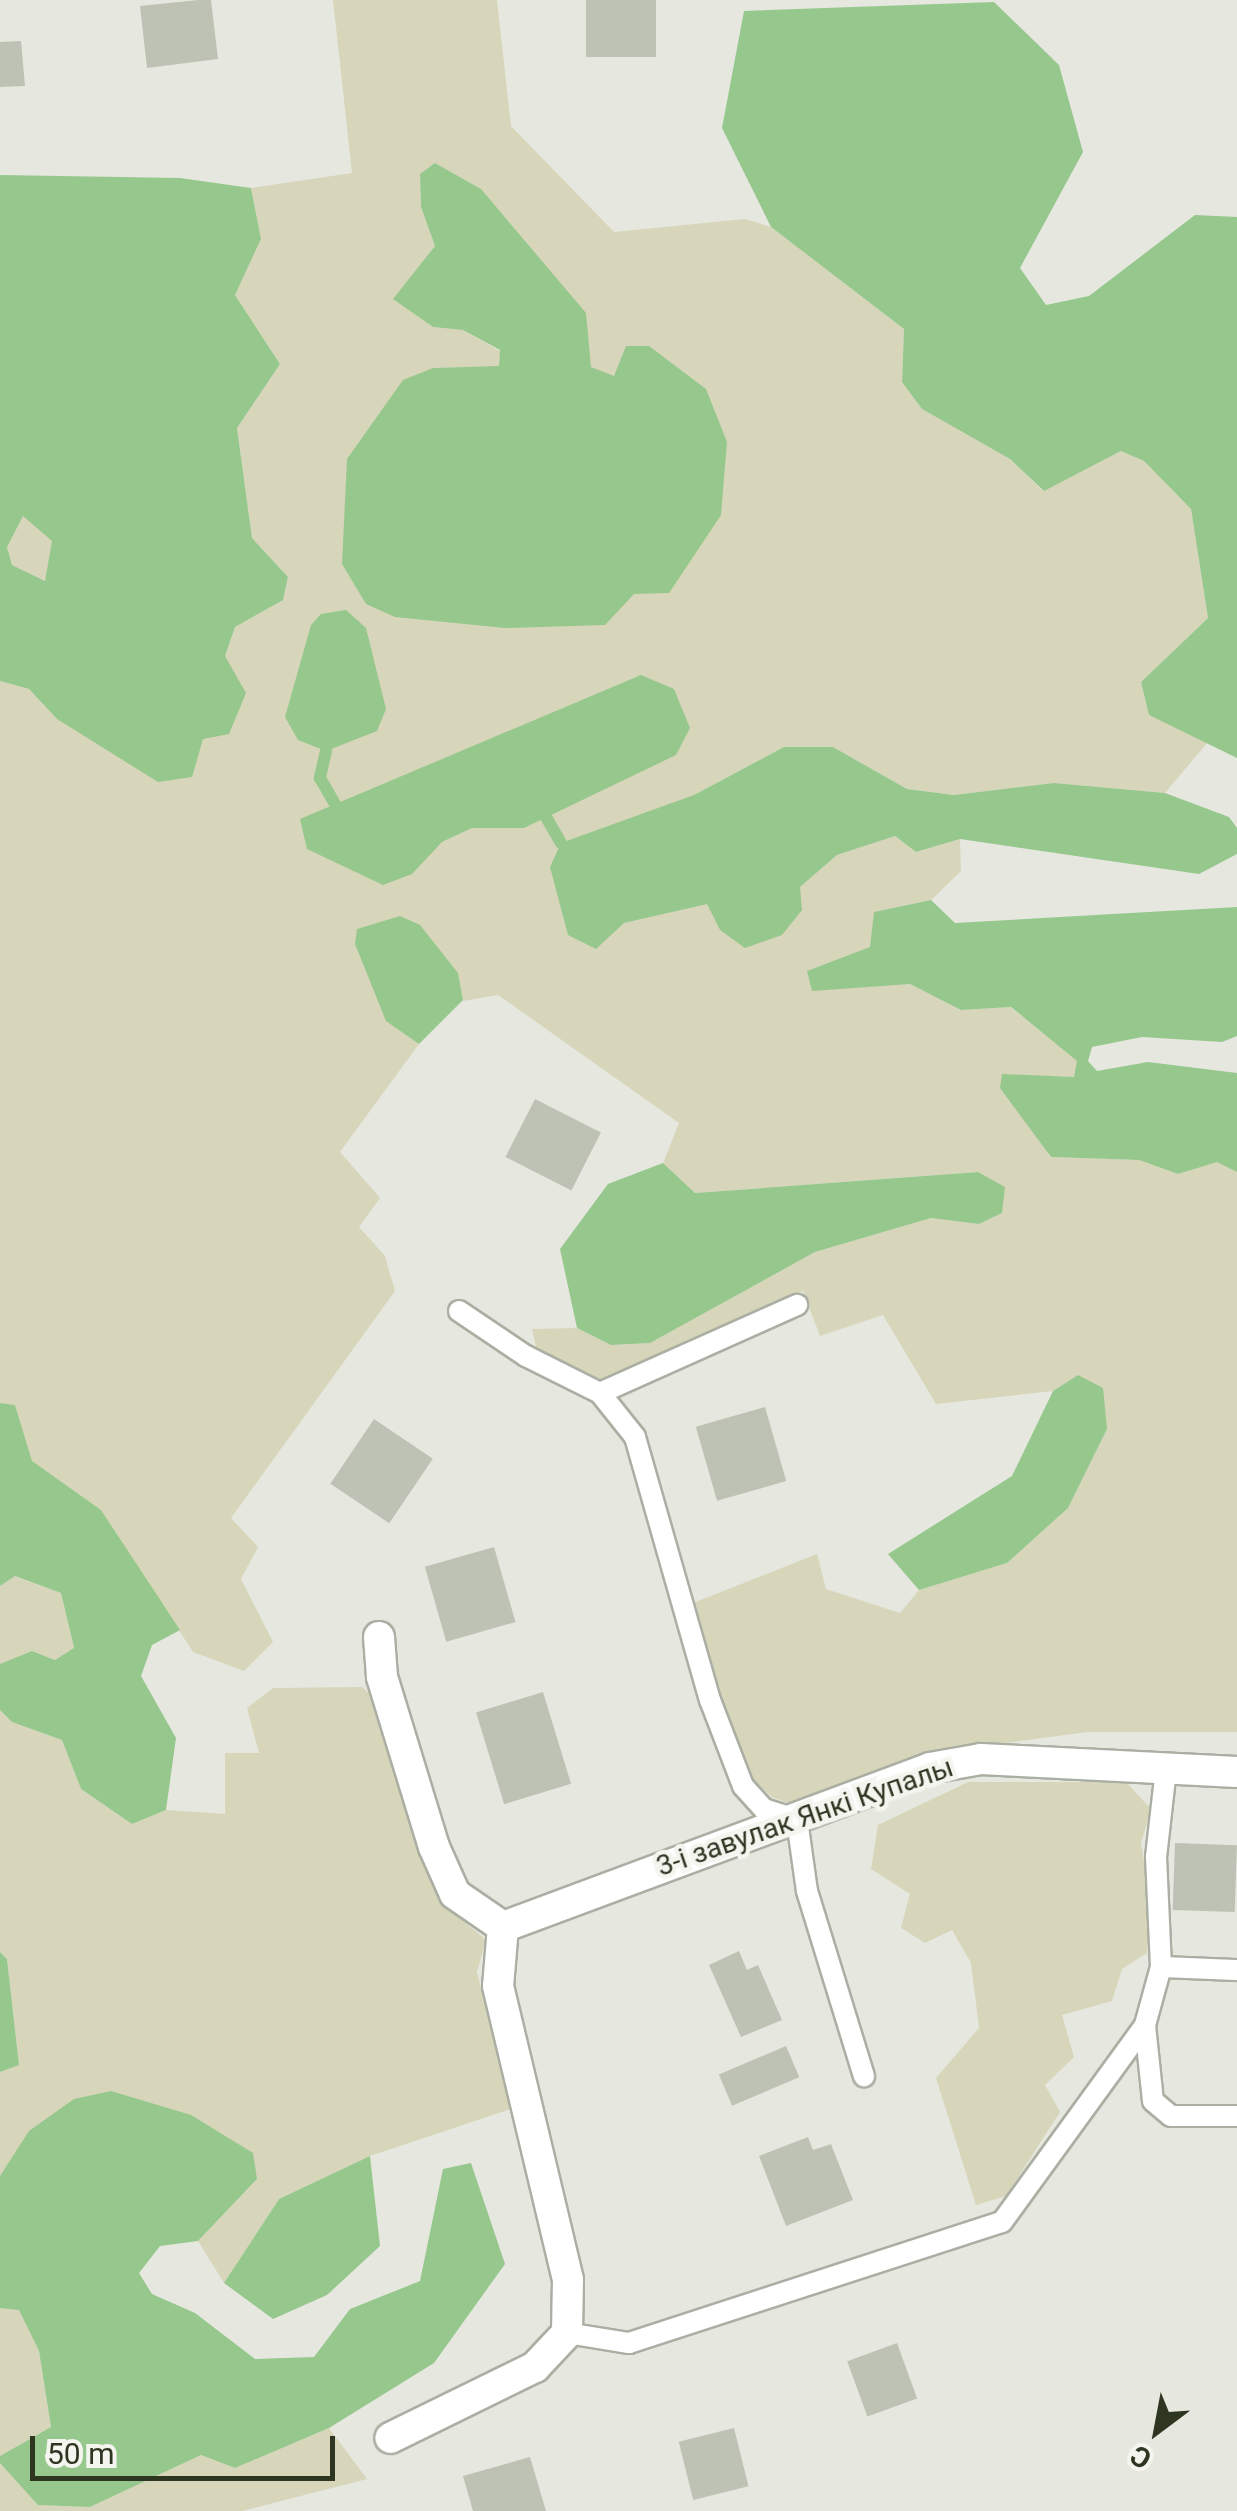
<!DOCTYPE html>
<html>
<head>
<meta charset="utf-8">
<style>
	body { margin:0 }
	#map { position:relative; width:1237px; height:2511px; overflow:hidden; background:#e6e8df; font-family:Roboto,sans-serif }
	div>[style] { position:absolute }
	.green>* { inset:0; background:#d7d6ba }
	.water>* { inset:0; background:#96c78d }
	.stream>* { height:12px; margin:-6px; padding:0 6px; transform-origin:6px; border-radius:6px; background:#96c78d }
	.building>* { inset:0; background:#bec2b5; transform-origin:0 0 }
	.roads { filter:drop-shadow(2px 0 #abafa3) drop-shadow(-2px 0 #abafa3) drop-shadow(0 2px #abafa3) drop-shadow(0 -2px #abafa3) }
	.lane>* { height:20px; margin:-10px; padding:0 10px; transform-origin:10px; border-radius:10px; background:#fff }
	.street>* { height:30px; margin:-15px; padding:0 15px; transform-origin:15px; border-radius:15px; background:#fff }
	span { translate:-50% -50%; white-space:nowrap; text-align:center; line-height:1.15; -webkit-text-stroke:9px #f4f5ef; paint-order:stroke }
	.street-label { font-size:28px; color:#2e3622 }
	.north { position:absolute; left:1107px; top:2381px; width:100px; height:100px; -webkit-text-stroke:8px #f4f5ef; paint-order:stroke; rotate:212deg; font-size:28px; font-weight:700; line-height:40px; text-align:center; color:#2e3622 }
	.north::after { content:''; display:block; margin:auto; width:35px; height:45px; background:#2e3622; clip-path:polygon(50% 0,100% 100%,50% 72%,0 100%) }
	.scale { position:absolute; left:30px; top:2436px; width:305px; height:45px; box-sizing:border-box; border:5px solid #2e3622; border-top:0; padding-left:12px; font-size:30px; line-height:35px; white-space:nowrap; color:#2e3622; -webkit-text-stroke:8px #f4f5ef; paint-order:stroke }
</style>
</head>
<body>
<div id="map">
	<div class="green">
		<i style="clip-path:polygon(evenodd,333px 0,497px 0,511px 126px,614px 232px,745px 219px,771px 227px,904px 329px,902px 381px,922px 409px,1010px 459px,1043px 491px,1121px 451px,1144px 461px,1191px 509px,1208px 618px,1141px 682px,1149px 715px,1208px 742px,1165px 793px,1054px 783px,954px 795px,907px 789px,833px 747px,784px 747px,694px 795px,624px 923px,708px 903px,720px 930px,800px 887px,837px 855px,895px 836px,916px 852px,960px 839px,961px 871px,931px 900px,874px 912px,871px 947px,808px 971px,812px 990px,910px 984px,961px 1010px,1010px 1007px,1078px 1061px,1075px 1077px,1002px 1075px,1050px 1157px,1139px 1160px,1178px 1174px,1217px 1161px,1237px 1172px,1237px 1732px,1088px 1732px,929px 1753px,816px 1799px,788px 1803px,772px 1797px,753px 1779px,719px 1696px,693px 1603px,817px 1554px,826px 1589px,900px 1613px,919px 1590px,1007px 1563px,1068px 1508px,1107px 1429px,1078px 1375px,1053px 1391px,936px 1404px,883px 1315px,820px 1336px,803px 1291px,612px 1380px,590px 1378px,537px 1351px,532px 1329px,577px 1328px,611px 1345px,650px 1343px,815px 1252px,931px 1218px,979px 1224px,1002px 1213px,977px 1172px,695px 1193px,663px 1163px,679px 1123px,498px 995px,463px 1001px,458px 973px,386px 1020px,419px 1044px,340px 1152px,380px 1198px,359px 1227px,385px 1256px,395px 1291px,231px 1518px,258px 1547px,241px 1579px,273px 1642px,244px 1671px,193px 1652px,101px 1510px,31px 1461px,15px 1405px,0 1403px,0 681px,29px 689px,57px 719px,225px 656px,235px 627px,283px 600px,288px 577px,252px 538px,237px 428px,280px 364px,235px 295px,261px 239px,251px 188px,352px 173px,333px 0,435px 163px,481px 189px,591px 367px,614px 377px,433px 368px,499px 367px,500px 351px,463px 330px,433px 327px,394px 299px,435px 246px,421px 207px,420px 175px,435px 163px,333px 0,674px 689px,524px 828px,472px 828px,442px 842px,674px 689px)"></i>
		<i style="clip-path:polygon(23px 515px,53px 541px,45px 581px,12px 565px,7px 547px)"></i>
		<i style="clip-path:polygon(14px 1576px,61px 1593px,74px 1649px,55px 1660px,32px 1651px,0 1664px,0 1586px)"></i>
		<i style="clip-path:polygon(362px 1687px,378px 1701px,413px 1830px,443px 1904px,486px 1940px,477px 1972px,511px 2109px,370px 2156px,279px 2199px,224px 2283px,198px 2241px,257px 2179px,0 2176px,0 2072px,19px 2064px,7px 1959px,0 1952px,0 1710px,12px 1722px,62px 1740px,81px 1789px,132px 1824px,166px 1810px,225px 1814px,225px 1753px,259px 1753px,247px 1708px,273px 1688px)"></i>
		<i style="clip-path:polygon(968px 1782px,1126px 1782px,1151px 1809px,1141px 1843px,1153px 1915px,1147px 1953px,1122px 1969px,1112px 2001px,1062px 2015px,1074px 2057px,1045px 2085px,1060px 2112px,1006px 2196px,976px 2205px,936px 2078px,979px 2028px,971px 1963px,952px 1930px,925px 1943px,901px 1928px,910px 1894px,871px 1869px,878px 1825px)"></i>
		<i style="clip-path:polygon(0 2308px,19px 2309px,39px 2351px,51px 2427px,0 2456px)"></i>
		<i style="clip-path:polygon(329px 2428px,367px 2479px,242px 2511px,0 2511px,0 2463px,39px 2505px,90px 2507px,201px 2455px,235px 2468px)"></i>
	</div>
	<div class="water">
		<i style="clip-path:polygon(994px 2px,1059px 65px,1083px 152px,1020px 268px,1046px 305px,1089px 296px,1195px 215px,1237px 217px,1237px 758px,1149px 715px,1141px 682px,1208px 618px,1191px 509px,1144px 461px,1121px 451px,1044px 491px,1010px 459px,922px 409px,902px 382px,904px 329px,771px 227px,722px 128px,744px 11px)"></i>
		<i style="clip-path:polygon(435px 163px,481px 189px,586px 313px,591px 367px,614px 376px,626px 346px,649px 346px,706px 389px,727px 442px,721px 515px,669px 593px,634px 594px,605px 625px,505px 628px,395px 617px,366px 604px,342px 564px,347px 459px,403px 380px,433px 368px,499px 366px,500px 350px,463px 330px,433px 327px,393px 299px,435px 246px,421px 207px,420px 174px)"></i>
		<i style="clip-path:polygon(evenodd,0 175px,180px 178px,251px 188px,261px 239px,235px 295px,280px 364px,237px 428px,252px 538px,288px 577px,283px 600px,235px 627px,225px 656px,246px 693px,229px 734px,203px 739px,192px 777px,158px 782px,57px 719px,29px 689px,0 681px,0 175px,23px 516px,52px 541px,45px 581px,12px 565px,7px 547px,23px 516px)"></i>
		<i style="clip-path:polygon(346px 610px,366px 628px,386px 709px,377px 731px,326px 751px,298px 740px,285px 717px,311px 625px,321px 614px)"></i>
		<i style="clip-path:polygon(641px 675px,674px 689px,690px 728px,676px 755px,524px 828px,472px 828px,442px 842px,412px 874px,383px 885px,307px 849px,300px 819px)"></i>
		<i style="clip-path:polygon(784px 747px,833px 747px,907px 789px,954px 795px,1054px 783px,1165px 793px,1229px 817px,1237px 828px,1237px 854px,1199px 874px,960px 839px,916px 852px,895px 836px,837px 855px,800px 887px,802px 910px,782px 935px,745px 948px,720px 930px,707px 904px,624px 923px,596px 949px,568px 935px,550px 867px,561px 843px,694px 795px)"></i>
		<i style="clip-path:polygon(931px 900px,955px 923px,1237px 907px,1237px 1036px,1222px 1042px,1142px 1037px,1092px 1047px,1088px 1061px,1097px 1071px,1148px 1062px,1237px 1073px,1237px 1172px,1217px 1162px,1178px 1174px,1139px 1160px,1051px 1157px,1000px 1088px,1002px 1074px,1074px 1077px,1077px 1061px,1011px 1007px,961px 1010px,910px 984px,812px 991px,807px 971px,870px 947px,874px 912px)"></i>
		<i style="clip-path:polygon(400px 916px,420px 925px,458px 973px,463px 1000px,419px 1044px,386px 1021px,355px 944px,357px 929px)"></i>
		<i style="clip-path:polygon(663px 1163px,695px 1193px,978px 1172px,1005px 1187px,1002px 1213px,979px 1224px,931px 1218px,815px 1252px,650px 1343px,611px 1345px,577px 1328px,560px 1249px,608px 1184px)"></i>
		<i style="clip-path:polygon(1078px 1375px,1103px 1388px,1107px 1429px,1068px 1508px,1007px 1563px,919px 1590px,888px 1554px,1012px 1476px,1053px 1391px)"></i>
		<i style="clip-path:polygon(0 1403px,15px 1405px,32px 1461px,101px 1510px,180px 1630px,152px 1645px,141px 1676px,176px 1738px,166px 1810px,132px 1824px,81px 1789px,62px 1740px,12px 1722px,0 1710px,0 1664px,32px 1651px,55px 1660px,74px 1648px,61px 1593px,15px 1576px,0 1586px)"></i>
		<i style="clip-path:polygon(0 1952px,7px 1959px,19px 2065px,0 2072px)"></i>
		<i style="clip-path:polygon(111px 2091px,191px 2115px,253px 2153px,257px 2179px,198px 2241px,160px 2246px,139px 2273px,152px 2294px,195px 2313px,255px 2359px,314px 2357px,350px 2309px,420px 2281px,443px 2169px,471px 2163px,505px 2264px,434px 2363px,329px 2428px,235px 2468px,201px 2455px,90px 2507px,38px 2505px,0 2463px,0 2456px,51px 2427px,39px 2351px,19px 2310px,0 2308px,0 2176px,29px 2131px,74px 2099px)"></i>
		<i style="clip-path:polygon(370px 2156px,380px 2246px,327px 2295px,273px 2319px,224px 2283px,279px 2199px)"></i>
	</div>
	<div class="stream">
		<i style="left:326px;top:751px;width:28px;rotate:103deg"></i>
		<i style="left:320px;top:778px;width:30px;rotate:60deg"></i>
		<i style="left:546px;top:817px;width:30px;rotate:60deg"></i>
	</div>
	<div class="building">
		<i style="clip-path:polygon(198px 0,211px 0,218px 59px,147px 68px,140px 6px)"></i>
		<i style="left:586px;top:0;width:70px;height:57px"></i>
		<i style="clip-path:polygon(21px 41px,25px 86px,0 87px,0 42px)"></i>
		<i style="left:535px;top:1099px;width:74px;height:65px;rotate:27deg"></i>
		<i style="left:765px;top:1407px;width:77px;height:72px;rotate:74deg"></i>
		<i style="left:374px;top:1419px;width:71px;height:78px;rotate:34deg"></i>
		<i style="left:494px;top:1547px;width:78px;height:72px;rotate:74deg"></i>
		<i style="left:543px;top:1692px;width:96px;height:70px;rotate:73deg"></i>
		<i style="left:1175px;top:1843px;width:62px;height:67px;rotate:2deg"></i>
		<i style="clip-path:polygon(739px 1951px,747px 1970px,758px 1965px,782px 2020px,741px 2037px,709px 1965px)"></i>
		<i style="left:786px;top:2046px;width:34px;height:73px;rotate:67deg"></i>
		<i style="clip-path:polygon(808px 2137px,813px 2150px,831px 2144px,853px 2200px,786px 2226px,759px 2156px)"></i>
		<i style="left:897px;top:2343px;width:59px;height:53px;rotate:70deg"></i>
		<i style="left:734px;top:2428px;width:60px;height:57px;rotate:76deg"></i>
		<i style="clip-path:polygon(530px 2457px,546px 2511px,473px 2511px,463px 2476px)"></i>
	</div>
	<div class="roads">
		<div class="lane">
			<i style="left:459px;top:1311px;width:81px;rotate:33.9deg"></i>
			<i style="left:526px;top:1356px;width:83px;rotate:26.6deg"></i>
			<i style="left:600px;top:1393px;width:56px;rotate:51.5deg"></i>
			<i style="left:635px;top:1437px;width:273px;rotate:74.1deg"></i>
			<i style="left:710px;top:1700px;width:92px;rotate:69deg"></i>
			<i style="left:743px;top:1786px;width:31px;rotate:48deg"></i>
			<i style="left:764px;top:1809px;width:35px;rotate:18deg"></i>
			<i style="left:797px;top:1820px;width:72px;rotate:82deg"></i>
			<i style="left:807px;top:1891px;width:194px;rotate:72.9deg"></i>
			<i style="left:600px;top:1393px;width:216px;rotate:-24.1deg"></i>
			<i style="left:1161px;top:1967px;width:76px;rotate:2.3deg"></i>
			<i style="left:1145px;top:2025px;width:76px;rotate:84deg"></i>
			<i style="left:1153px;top:2101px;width:23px;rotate:40deg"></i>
			<i style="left:1171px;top:2116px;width:66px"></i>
			<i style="left:567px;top:2333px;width:63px;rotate:9.2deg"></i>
			<i style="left:629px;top:2343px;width:392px;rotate:-18deg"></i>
			<i style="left:1002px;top:2222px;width:243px;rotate:-54deg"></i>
			<i style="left:1145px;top:2025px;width:60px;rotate:-74.6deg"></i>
			<i style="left:1161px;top:1967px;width:110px;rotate:-92.6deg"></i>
			<i style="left:1156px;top:1857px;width:89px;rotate:-83.5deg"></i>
		</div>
		<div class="street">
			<i style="left:379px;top:1637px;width:40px;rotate:85.7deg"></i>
			<i style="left:382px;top:1677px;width:178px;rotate:73deg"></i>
			<i style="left:434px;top:1847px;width:51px;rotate:65.9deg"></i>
			<i style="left:455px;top:1894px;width:58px;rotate:34.5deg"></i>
			<i style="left:503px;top:1927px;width:59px;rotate:94.8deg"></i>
			<i style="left:498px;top:1986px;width:302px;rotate:76.6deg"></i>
			<i style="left:568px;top:2280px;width:53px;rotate:91.1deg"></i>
			<i style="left:567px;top:2333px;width:47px;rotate:133.3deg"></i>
			<i style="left:535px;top:2367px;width:161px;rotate:153.9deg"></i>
			<i style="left:503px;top:1927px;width:456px;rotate:-20.4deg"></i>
			<i style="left:930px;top:1768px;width:52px;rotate:-10deg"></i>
			<i style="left:981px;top:1759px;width:256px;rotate:2.9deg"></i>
		</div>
	</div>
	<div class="street-label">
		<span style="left:805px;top:1817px;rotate:-19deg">3-і завулак Янкі Купалы</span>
	</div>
	<div class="north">С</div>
	<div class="scale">50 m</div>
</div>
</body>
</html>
